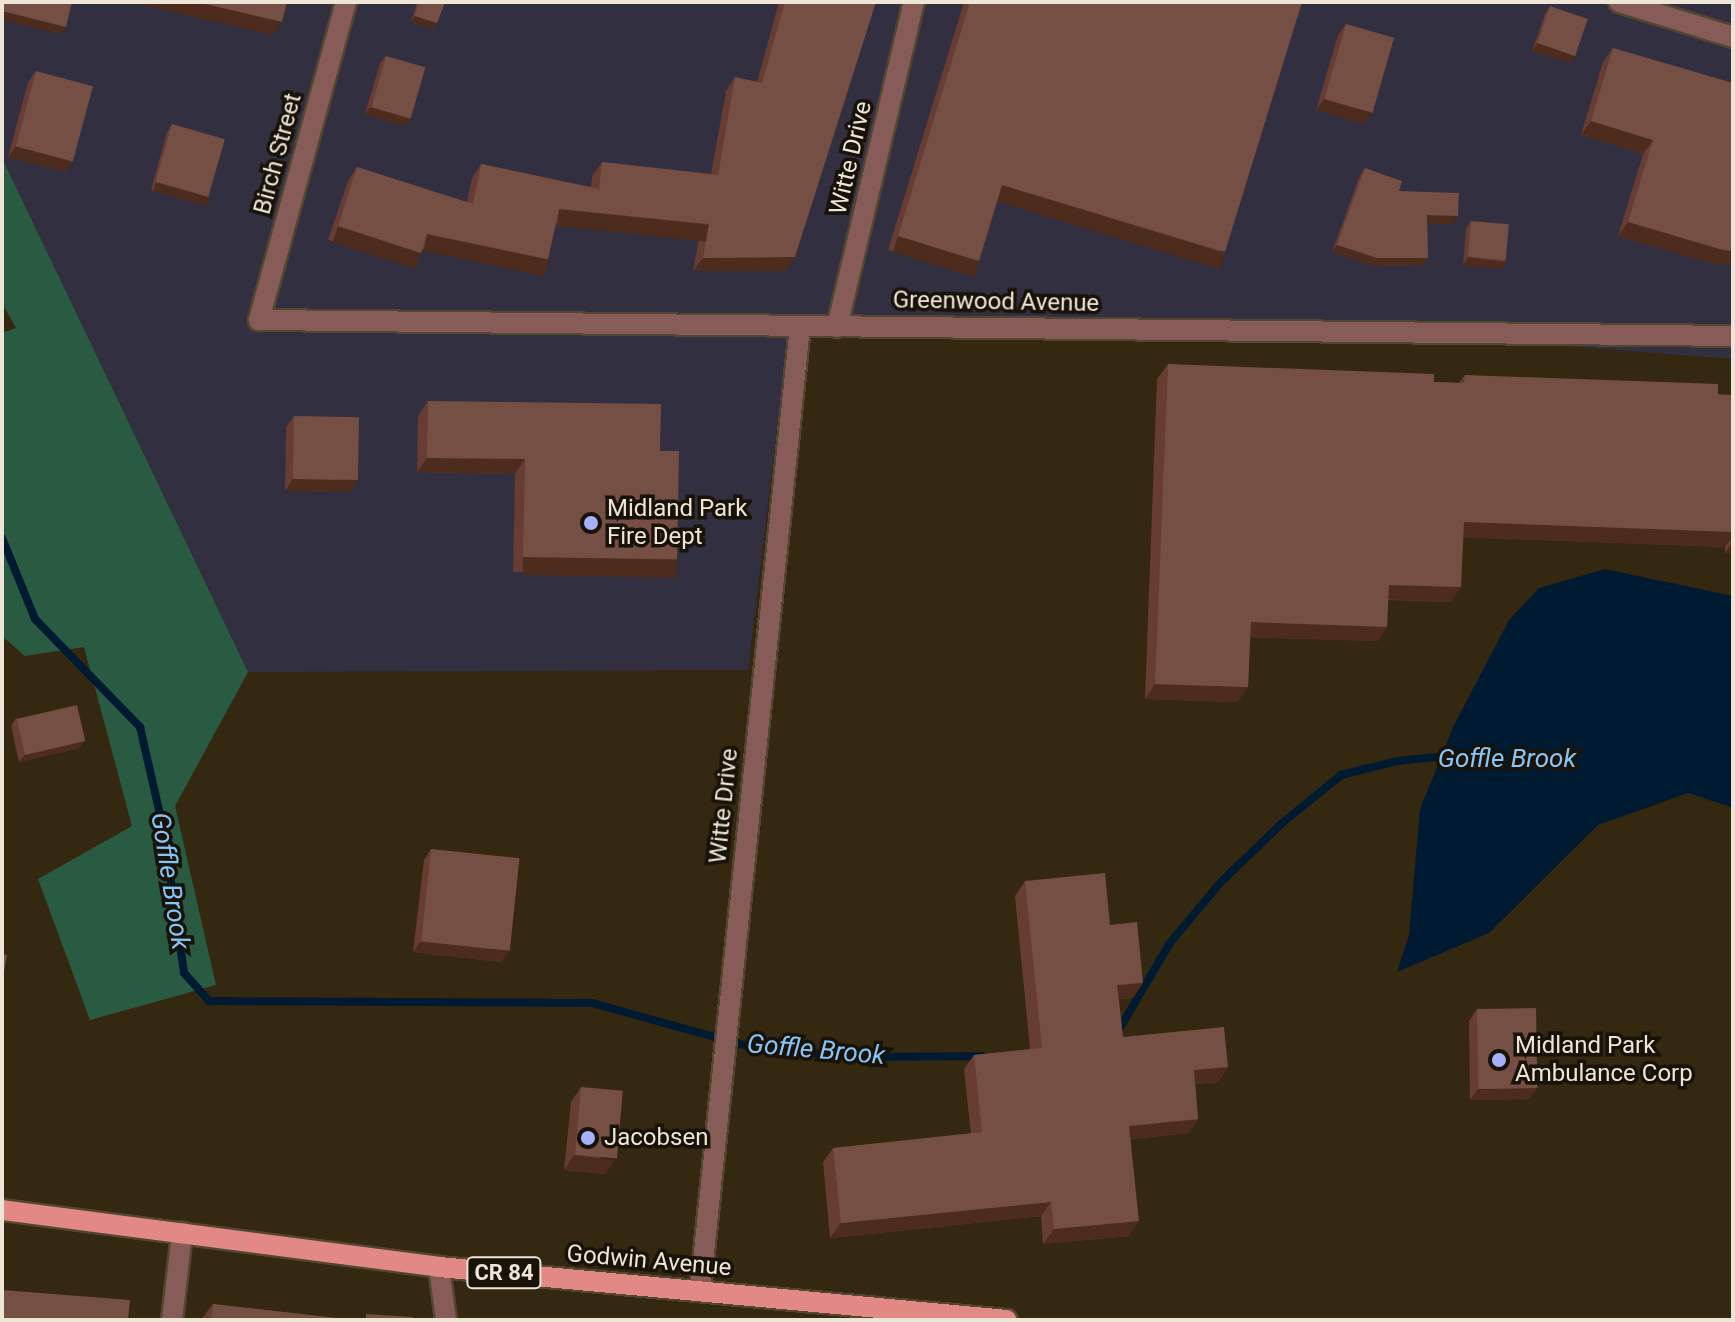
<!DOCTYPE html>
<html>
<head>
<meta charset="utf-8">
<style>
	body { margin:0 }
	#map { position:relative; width:1735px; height:1322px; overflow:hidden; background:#352810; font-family:Roboto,sans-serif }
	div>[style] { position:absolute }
	.industrial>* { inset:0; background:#322f40 }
	.green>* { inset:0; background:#295b43 }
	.water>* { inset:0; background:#001b31 }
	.stream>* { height:8px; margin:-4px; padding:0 4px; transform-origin:4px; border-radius:4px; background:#001b31 }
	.roads { filter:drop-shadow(2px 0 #524630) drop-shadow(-2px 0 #524630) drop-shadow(0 2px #524630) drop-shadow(0 -2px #524630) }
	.minor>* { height:20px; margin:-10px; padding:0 10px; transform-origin:10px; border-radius:10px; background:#875b58 }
	.primary>* { height:20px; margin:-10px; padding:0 10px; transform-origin:10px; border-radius:10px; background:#e28985 }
	.wall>* { inset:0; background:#673c32 }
	.shaded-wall>* { inset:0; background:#4d2c1d; transform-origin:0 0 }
	.building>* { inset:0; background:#754e44; transform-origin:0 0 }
	.dots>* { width:22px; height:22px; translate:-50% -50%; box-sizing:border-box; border:4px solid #181208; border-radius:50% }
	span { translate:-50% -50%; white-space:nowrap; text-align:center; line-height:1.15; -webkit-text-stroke:7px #181208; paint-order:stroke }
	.shield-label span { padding:2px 6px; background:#181208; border:2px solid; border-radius:6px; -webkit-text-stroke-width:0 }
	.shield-label { font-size:22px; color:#ede5d6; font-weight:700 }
	.street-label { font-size:24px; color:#ede5d6 }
	.poi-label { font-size:24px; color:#ede5d6 }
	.left { translate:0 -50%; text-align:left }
	.water-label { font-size:26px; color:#86c5f9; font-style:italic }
	.frame { position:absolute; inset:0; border:4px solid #ede5d6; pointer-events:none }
</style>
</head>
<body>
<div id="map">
	<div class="industrial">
		<i style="clip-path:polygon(2px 2px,1733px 2px,1733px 359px,1488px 340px,789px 331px,748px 670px,248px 672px,2px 158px)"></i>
	</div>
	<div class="green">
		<i style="clip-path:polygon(2px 158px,248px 672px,175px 806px,216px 985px,90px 1020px,38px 879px,132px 826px,84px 647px,25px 656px,2px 636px,2px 333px,16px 328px,2px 303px)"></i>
	</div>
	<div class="water">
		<i style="clip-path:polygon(1605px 569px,1733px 596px,1733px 808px,1688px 793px,1598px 825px,1489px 933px,1397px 972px,1409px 935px,1420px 809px,1454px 725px,1509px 620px,1539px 588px)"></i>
	</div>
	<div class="stream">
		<i style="left:2px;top:538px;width:87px;rotate:67.8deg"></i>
		<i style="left:35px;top:619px;width:151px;rotate:45.8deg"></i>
		<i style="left:140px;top:727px;width:108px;rotate:77.1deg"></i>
		<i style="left:164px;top:832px;width:142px;rotate:81.9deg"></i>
		<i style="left:184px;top:973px;width:38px;rotate:48deg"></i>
		<i style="left:209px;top:1001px;width:383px;rotate:0.3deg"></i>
		<i style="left:592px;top:1003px;width:175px;rotate:15.5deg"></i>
		<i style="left:761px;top:1050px;width:113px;rotate:3.5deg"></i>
		<i style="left:874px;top:1057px;width:108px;rotate:-0.5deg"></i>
		<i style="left:1117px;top:1033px;width:104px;rotate:-59.5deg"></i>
		<i style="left:1170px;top:943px;width:78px;rotate:-50.2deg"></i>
		<i style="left:1220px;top:883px;width:85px;rotate:-44deg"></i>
		<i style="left:1281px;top:824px;width:77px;rotate:-39.2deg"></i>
		<i style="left:1341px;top:775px;width:58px;rotate:-14deg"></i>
		<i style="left:1397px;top:761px;width:59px;rotate:-5.8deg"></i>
	</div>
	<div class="roads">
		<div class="minor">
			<i style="left:346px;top:2px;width:330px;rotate:105.3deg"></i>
			<i style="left:259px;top:320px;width:1474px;rotate:0.62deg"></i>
			<i style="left:1619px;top:2px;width:119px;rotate:17.1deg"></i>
			<i style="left:837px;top:327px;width:334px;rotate:-76.7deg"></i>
			<i style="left:439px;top:1267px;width:53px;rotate:82.5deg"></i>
			<i style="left:700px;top:1291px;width:970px;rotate:-84.08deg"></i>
			<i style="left:172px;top:1320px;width:88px;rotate:-83.4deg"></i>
		</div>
		<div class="primary">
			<i style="left:2px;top:1210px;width:441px;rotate:7.4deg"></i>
			<i style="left:439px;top:1267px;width:570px;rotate:5.33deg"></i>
		</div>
	</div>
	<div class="wall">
		<i style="clip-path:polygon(417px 2px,445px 2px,437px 23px,433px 30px,411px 22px)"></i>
		<i style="clip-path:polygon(779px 2px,876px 2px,785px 271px,693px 271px,699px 238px,556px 223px,548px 259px,538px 273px,423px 249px,412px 267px,328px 240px,348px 181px,357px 167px,467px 202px,472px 178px,481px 164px,591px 187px,592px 176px,602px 162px,711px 174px,726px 91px,735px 77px,757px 82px)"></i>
		<i style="clip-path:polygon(964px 2px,1302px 2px,1215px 266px,997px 201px,979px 261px,969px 275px,888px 250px)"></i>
		<i style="clip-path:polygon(1550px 6px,1576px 56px,1571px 63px,1532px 51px,1545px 14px)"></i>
		<i style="clip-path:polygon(1346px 24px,1364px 124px,1316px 110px,1338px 35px)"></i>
		<i style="clip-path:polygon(1613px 48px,1714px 264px,1618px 236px,1643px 154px,1581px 135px,1603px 62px)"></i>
		<i style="clip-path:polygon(386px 56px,410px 119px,404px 126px,365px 114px,380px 63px)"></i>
		<i style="clip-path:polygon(36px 71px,73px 161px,65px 172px,8px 157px,28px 82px)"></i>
		<i style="clip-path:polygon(172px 124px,209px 197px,204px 205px,151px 190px,167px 132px)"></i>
		<i style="clip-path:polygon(1365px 168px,1399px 191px,1452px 224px,1427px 223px,1428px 258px,1422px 265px,1372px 266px,1332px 252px,1360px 175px)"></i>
		<i style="clip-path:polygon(1471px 221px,1506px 262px,1501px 269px,1463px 265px,1466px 229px)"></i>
		<i style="clip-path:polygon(1168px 364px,1434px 382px,1459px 383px,1465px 375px,1733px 395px,1733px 553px,1725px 553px,1725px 547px,1463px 537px,1451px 602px,1388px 600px,1387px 627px,1377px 641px,1250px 637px,1248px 687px,1237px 702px,1145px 699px,1157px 379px)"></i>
		<i style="clip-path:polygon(428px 401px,660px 451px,677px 559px,667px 574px,513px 572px,515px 474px,417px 472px,418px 416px)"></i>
		<i style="clip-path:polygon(294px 416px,350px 492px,285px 491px,286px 427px)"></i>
		<i style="clip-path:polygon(16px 718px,79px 748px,19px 762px,11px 726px)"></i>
		<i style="clip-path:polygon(431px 849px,501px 962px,413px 952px,424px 860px)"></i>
		<i style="clip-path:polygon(1025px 881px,1110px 925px,1133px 998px,1119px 999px,1123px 1037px,1228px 1067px,1218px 1082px,1195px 1084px,1198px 1119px,1188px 1133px,1131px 1139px,1129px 1236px,1043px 1244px,1041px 1216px,830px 1238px,823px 1162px,833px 1148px,971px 1134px,964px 1069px,974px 1055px,1030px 1049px,1015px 896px)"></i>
		<i style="clip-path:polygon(1477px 1009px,1537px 1088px,1529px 1099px,1470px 1100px,1469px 1021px)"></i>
		<i style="clip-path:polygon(581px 1087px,605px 1174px,564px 1170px,571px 1102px)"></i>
		<i style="clip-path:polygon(213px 1304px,354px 1320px,203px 1320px,203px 1317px)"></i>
	</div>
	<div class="shaded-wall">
		<i style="clip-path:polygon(130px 2px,197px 2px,282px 22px,273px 35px)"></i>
		<i style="clip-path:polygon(2px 11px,66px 27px,61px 34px,2px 20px)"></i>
		<i style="clip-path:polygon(415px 16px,437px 23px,433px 30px,411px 22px)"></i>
		<i style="clip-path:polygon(1538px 43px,1576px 56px,1571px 63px,1532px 51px)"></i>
		<i style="clip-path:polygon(1324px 99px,1372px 113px,1364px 124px,1316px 110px)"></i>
		<i style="clip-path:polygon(370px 107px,410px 119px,404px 126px,365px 114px)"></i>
		<i style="clip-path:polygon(1591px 121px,1653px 140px,1643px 154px,1581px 135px)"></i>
		<i style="clip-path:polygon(16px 146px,73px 161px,65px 172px,8px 157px)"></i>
		<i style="left:156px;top:182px;width:55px;height:9px;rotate:16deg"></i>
		<i style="left:1002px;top:185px;width:233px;height:17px;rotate:17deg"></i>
		<i style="left:559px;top:209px;width:151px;height:17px;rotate:6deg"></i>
		<i style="clip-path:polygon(1427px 215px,1458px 216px,1452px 224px,1422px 223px)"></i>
		<i style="clip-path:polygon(1628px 222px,1733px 251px,1733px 265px,1714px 264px,1618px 236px)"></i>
		<i style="left:338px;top:226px;width:87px;height:17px;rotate:18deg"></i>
		<i style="left:427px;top:234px;width:124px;height:17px;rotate:12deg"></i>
		<i style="left:898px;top:236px;width:85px;height:17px;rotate:17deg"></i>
		<i style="clip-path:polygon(1337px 245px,1428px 258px,1422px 265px,1372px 266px,1332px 252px)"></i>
		<i style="clip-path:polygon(795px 257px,785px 271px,693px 271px,703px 258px)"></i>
		<i style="clip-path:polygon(1468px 257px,1506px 262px,1501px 269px,1463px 265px)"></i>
		<i style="clip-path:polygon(427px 458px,525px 459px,515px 474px,417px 472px)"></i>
		<i style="clip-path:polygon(293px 479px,358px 480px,350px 492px,285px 491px)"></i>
		<i style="clip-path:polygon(1464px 522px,1733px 532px,1733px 536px,1725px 547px,1454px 537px)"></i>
		<i style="clip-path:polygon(1733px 542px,1733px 553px,1725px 553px)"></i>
		<i style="left:523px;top:557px;width:154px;height:18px;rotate:1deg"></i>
		<i style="clip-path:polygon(1389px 585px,1461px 587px,1451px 602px,1379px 599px)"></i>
		<i style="clip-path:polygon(1251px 622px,1387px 627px,1377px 641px,1240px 637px)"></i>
		<i style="clip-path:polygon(1155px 684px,1248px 687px,1237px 702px,1145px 699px)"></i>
		<i style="clip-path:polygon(85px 741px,79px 748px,19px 762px,25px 754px)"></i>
		<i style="clip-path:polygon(421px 941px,509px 951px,501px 962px,413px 952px)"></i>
		<i style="clip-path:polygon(1143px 983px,1133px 998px,1107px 1000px,1117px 985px)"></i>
		<i style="clip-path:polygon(1228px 1067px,1218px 1082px,1183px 1085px,1194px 1070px)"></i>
		<i style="clip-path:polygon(1537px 1088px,1529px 1099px,1470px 1100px,1478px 1089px)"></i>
		<i style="clip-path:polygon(1198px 1119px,1188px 1133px,1119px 1140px,1129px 1126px)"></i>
		<i style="clip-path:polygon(574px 1155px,615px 1160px,605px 1174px,564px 1170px)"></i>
		<i style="clip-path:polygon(1051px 1202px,1041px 1216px,830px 1238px,841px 1223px)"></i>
		<i style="clip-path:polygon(1139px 1221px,1129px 1236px,1043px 1244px,1054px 1229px)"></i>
	</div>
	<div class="building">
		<i style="clip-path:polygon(2px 2px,72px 2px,66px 27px,2px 11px)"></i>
		<i style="clip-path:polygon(197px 2px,287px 2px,282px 22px)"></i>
		<i style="clip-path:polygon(419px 2px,445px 2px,437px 23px,415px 16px)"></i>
		<i style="clip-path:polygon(785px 2px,876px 2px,795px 257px,703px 258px,709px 224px,559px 209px,548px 259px,427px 234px,421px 253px,338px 226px,357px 167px,473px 204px,481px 164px,599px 189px,602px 162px,718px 175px,735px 77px,762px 83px)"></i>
		<i style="clip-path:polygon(970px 2px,1302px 2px,1225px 252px,1002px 185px,979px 261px,898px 236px)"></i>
		<i style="left:1550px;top:6px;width:40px;height:39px;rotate:19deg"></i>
		<i style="left:1346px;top:24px;width:50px;height:78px;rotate:16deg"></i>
		<i style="clip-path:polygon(1613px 48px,1733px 83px,1733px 251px,1723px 250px,1628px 222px,1653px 140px,1591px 121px)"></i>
		<i style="left:386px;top:56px;width:41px;height:53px;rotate:16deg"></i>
		<i style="left:36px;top:71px;width:59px;height:78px;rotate:15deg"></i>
		<i style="left:172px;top:124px;width:55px;height:60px;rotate:16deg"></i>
		<i style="clip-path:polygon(1365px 168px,1402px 181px,1399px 191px,1459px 193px,1458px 216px,1427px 215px,1428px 258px,1377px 258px,1337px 245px)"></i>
		<i style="left:1471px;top:221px;width:38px;height:36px;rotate:5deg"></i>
		<i style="clip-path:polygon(1168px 364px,1434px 374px,1434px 382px,1464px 383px,1465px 375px,1718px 384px,1718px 395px,1733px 395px,1733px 532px,1464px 522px,1461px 587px,1389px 585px,1387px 627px,1251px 622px,1248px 687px,1155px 684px)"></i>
		<i style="clip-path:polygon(428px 401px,661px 404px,660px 451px,679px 451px,677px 559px,523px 557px,525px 459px,427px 458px)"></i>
		<i style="left:294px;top:416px;width:65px;height:63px;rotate:1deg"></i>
		<i style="left:77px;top:705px;width:37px;height:62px;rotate:77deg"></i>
		<i style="left:431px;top:849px;width:89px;height:93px;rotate:6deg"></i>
		<i style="clip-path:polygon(1105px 873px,1110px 925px,1137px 922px,1143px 983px,1117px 985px,1123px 1037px,1224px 1027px,1228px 1067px,1194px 1070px,1198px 1119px,1129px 1126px,1139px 1221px,1054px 1229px,1051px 1202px,841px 1223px,833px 1148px,982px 1132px,974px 1055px,1042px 1048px,1025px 881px)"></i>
		<i style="clip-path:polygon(2px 954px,7px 955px,2px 982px)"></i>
		<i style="left:1536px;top:1008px;width:80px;height:59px;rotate:89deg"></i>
		<i style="left:581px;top:1087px;width:42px;height:68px;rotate:5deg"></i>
		<i style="clip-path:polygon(2px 1280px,3px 1280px,2px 1290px,130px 1300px,128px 1320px,2px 1320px)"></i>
		<i style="clip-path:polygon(213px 1304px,354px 1320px,211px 1320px)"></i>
		<i style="clip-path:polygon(366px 1314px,413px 1317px,413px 1320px,366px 1320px)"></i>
	</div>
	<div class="dots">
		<i style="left:591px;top:523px;background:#a5b1fc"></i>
		<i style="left:1499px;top:1060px;background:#a5b1fc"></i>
		<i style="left:588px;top:1138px;background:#a5b1fc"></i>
	</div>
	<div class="shield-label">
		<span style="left:504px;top:1273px">CR 84</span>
	</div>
	<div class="street-label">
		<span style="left:278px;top:154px;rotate:-75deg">Birch Street</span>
		<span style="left:851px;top:158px;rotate:-77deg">Witte Drive</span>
		<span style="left:996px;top:302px;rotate:1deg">Greenwood Avenue</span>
		<span style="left:724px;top:806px;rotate:-84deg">Witte Drive</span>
		<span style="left:649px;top:1261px;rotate:5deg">Godwin Avenue</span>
	</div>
	<div class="poi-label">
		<span class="left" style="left:607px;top:523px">Midland Park<br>Fire Dept</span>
		<span class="left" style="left:1515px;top:1060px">Midland Park<br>Ambulance Corp</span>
		<span class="left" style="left:604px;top:1138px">Jacobsen</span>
	</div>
	<div class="water-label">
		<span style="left:1507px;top:759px">Goffle Brook</span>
		<span style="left:170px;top:881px;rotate:81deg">Goffle Brook</span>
		<span style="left:816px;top:1050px;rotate:5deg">Goffle Brook</span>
	</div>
	<div class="frame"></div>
</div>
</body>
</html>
